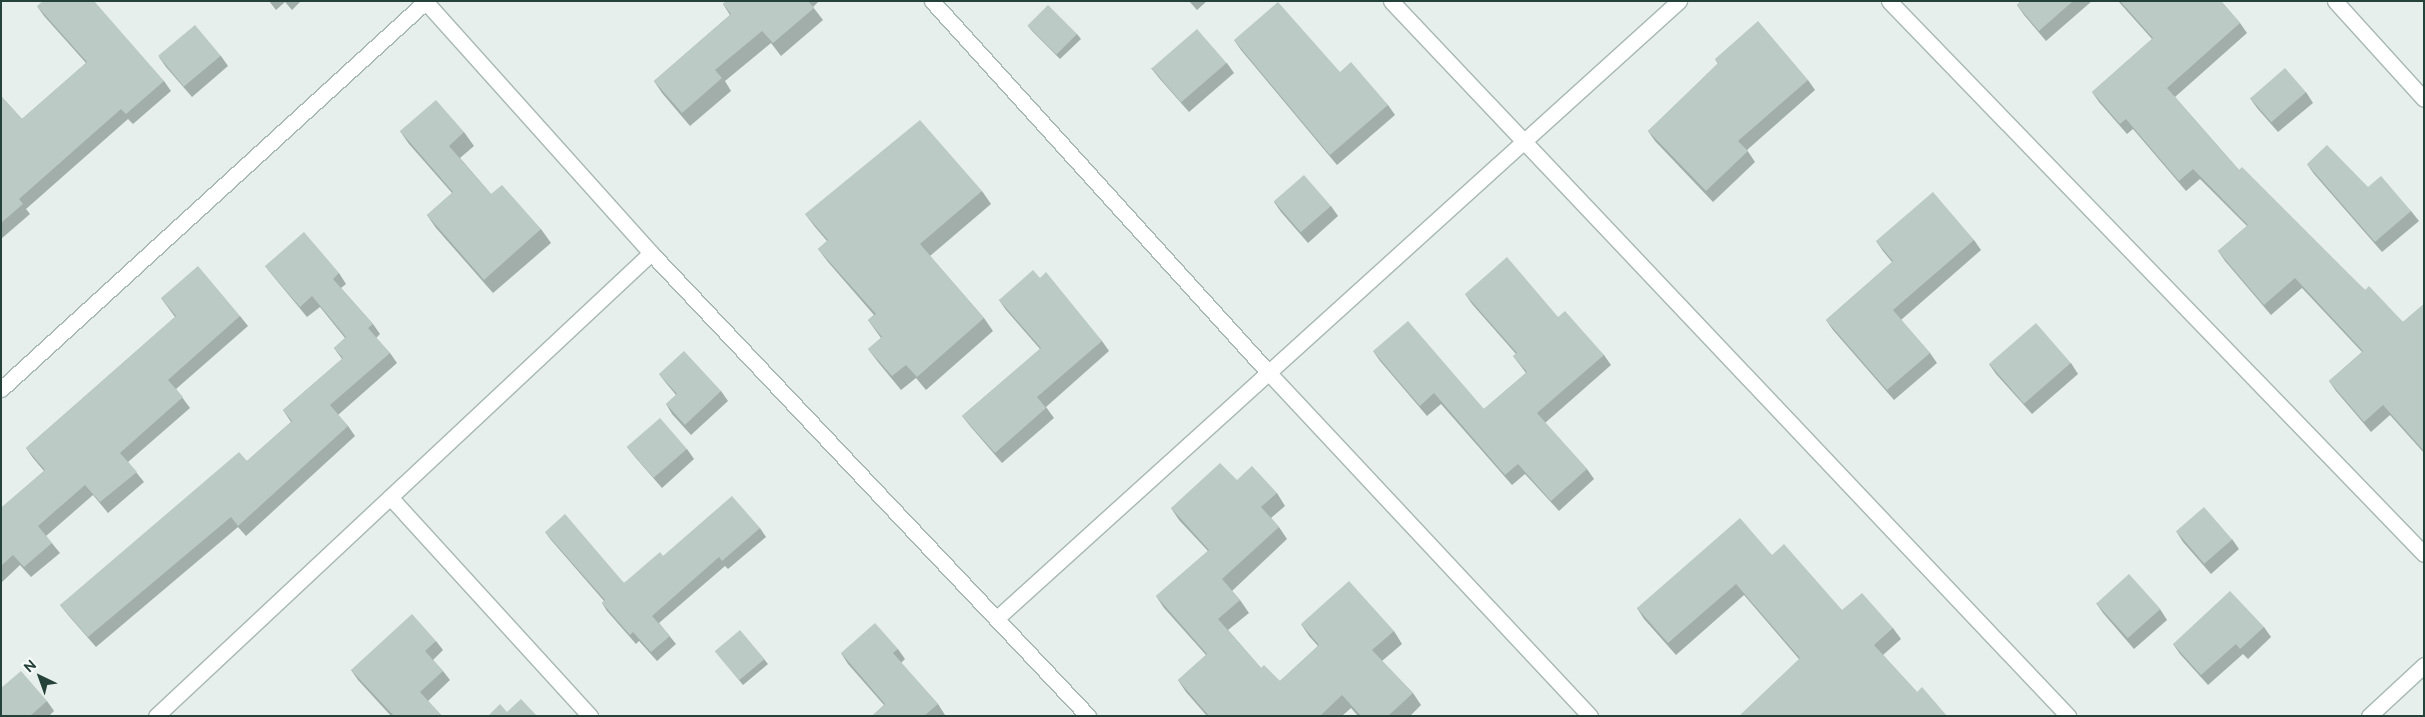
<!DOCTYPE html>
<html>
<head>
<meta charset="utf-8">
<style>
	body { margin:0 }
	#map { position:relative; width:2425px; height:717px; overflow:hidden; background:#e6efeb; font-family:Raleway,sans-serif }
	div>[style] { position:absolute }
	.roads { filter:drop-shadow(1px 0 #a8b8b2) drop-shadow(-1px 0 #a8b8b2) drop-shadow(0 1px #a8b8b2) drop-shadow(0 -1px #a8b8b2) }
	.minor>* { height:15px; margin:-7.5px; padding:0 7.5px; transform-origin:7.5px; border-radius:7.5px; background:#fff }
	.wall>* { inset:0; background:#a1aea9 }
	.building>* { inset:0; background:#bbcac4; transform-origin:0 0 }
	span { translate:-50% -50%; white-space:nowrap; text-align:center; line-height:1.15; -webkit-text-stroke:4px #f7fbf9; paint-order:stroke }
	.frame { position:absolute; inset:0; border:2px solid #24423a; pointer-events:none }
	.north { position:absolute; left:15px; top:652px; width:50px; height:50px; -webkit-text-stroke:4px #f7fbf9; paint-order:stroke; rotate:318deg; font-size:14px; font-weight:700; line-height:20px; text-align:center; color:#24423a }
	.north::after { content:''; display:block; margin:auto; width:18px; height:22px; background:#24423a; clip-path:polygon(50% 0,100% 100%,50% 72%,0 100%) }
</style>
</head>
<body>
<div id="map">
	<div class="roads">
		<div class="minor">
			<i style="left:425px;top:1px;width:338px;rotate:48.1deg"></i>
			<i style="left:651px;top:253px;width:637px;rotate:46.65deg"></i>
			<i style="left:932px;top:1px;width:501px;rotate:47.83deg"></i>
			<i style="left:1268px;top:372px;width:471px;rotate:46.9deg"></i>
			<i style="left:1391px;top:1px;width:985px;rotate:46.56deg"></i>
			<i style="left:1889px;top:1px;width:769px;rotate:45.95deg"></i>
			<i style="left:2335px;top:1px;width:132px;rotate:47.8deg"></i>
			<i style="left:1px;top:389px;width:575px;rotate:-42.39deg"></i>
			<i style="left:390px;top:497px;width:297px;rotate:47.6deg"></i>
			<i style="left:997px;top:618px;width:920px;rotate:-42.14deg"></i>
			<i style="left:156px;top:716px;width:678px;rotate:-43.09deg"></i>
			<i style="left:2369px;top:716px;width:75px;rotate:-42.8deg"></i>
		</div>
	</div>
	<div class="wall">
		<i style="clip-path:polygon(269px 1px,301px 1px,292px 10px,285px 2px,276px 10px)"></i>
		<i style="clip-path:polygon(725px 1px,819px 1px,813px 7px,823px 20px,781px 56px,771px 43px,725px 81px,731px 91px,690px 126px,662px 93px,654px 81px,730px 15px,723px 4px,725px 2px)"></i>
		<i style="clip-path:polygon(1189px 1px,1207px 1px,1197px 10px)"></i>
		<i style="clip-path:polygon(2021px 1px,2092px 1px,2046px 41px,2024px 15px,2017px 5px)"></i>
		<i style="clip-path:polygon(2118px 1px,2221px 1px,2240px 23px,2247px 33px,2175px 97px,2239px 170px,2365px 290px,2403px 322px,2424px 304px,2424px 453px,2390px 415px,2371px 432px,2336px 391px,2329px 381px,2362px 352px,2302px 288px,2271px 315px,2225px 261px,2218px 251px,2247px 226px,2200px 179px,2186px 191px,2133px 129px,2127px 134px,2099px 102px,2092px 92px,2152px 39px)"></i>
		<i style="clip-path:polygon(37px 6px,164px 81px,171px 91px,133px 124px,128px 119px,26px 209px,30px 214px,1px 239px,1px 96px,22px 119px,86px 63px,44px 16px)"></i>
		<i style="clip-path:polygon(1028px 26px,1077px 34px,1081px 39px,1060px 59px,1032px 31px)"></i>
		<i style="clip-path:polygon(1234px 40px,1340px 72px,1388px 105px,1395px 115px,1337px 165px,1241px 50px)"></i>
		<i style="clip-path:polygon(221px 56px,228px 66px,192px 97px,166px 67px,159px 57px)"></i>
		<i style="clip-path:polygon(1715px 59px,1808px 80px,1815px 90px,1747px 150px,1755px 162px,1713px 202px,1655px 141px,1648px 131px,1718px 64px)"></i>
		<i style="clip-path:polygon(1227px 63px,1234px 73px,1189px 112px,1159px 78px,1151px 68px)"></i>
		<i style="clip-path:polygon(2306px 92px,2313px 103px,2278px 132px,2257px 108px,2250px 98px)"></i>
		<i style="clip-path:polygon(400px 131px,464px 132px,474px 146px,460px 158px,491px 194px,541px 229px,551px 243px,493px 293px,436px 228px,427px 215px,452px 193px,409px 144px)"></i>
		<i style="clip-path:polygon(2307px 164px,2368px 187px,2411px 211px,2419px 221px,2382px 252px,2314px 174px)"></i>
		<i style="clip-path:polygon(982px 191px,991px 204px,930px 256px,984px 318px,993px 331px,926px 390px,916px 378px,901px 390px,878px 362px,868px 349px,881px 338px,868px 320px,874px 315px,828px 262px,818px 249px,827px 241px,815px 227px,805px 214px)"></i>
		<i style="clip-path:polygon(1274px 202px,1331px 206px,1338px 216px,1308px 243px,1281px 212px)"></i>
		<i style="clip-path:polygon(1974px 240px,1981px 250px,1901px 320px,1930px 353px,1937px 363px,1894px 400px,1833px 330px,1826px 320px,1892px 262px,1883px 251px,1876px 241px)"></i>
		<i style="clip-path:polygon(265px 266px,339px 273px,346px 284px,341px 288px,373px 324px,380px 334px,376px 338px,390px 353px,397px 363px,338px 415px,348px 426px,355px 436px,246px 536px,238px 527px,96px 647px,68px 615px,60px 605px,247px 461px,291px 422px,283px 410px,342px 359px,334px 348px,345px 338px,320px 307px,307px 317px,273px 276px)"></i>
		<i style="clip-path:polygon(1040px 278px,1102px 341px,1109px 351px,1046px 407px,1054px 418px,1002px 463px,970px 426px,962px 416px,1040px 349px,1006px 310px,999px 300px)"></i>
		<i style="clip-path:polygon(1465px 294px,1558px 317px,1604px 355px,1611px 365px,1545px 423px,1587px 469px,1594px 479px,1559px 511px,1525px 474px,1512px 485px,1441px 404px,1427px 416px,1380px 361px,1373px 351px,1484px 409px,1526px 373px,1513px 356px,1516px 354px,1472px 304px)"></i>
		<i style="clip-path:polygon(161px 298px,240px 316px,248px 326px,176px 389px,190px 408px,128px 462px,144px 482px,108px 513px,93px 495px,46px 536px,60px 553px,31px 577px,20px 565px,1px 583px,1px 508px,44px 471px,33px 458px,26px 448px,175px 317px)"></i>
		<i style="clip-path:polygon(2071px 363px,2078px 374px,2032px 414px,1996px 374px,1989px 364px)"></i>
		<i style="clip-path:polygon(659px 374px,721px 391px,728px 401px,691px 435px,672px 414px,666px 404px,676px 395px,666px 383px)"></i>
		<i style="clip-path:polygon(627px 447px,687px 449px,694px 459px,662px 488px,635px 457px)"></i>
		<i style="clip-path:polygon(1237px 480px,1277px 493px,1285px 506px,1271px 518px,1279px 527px,1287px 539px,1232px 591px,1240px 600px,1249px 613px,1228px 630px,1261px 668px,1280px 681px,1318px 646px,1309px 636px,1301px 624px,1394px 631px,1402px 644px,1382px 661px,1413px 693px,1421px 705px,1410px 716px,1358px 716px,1351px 708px,1342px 716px,1207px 716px,1186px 692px,1178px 680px,1206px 655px,1164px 608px,1156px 596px,1208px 551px,1179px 520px,1171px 508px)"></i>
		<i style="clip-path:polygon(760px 528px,766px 537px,728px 569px,725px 566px,659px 623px,676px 644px,657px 661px,639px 641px,636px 644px,607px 611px,602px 603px,604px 601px,551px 540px,545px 532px,624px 583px,663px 556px)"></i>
		<i style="clip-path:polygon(2176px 531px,2232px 539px,2239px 549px,2211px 574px,2183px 542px)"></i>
		<i style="clip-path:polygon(1772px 555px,1842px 610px,1893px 628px,1901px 639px,1883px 655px,1917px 692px,1799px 659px,1744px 595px,1676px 655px,1644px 619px,1637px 608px)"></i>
		<i style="clip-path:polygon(2096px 603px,2160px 609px,2167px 620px,2134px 649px,2103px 613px)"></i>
		<i style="clip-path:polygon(2264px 627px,2271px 637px,2248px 659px,2243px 654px,2208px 685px,2180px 654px,2173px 644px)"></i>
		<i style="clip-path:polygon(436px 641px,443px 650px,433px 660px,443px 671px,450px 680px,428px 701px,442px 716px,391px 716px,358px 680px,351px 670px)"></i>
		<i style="clip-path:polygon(898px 649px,905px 659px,901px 663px,938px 704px,945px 715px,943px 716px,872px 716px,884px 705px,848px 664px,841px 653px)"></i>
		<i style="clip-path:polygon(715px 651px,764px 659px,768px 664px,743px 685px)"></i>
		<i style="clip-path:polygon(47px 701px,54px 711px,49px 716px,1px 716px)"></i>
	</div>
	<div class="building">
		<i style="clip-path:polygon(43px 1px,94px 1px,164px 81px,126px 114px,121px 109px,19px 199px,23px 204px,1px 223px,1px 96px,22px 119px,87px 62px,37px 6px)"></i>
		<i style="clip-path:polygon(726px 1px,808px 1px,814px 8px,773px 43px,762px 31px,715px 70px,722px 78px,682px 113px,654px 81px,731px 14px,723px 4px)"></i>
		<i style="clip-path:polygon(2021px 1px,2073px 1px,2039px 31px,2017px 5px)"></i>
		<i style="clip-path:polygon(2120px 1px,2221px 1px,2240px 23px,2167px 88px,2239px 170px,2242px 167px,2365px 290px,2369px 286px,2403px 322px,2424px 304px,2424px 451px,2383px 405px,2364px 422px,2329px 381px,2363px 351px,2295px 278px,2264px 305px,2218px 251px,2248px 225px,2193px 169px,2179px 181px,2126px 119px,2120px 124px,2092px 92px,2153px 38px)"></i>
		<i style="clip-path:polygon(1278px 2px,1340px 72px,1351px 62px,1388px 105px,1330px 155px,1234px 40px)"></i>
		<i style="left:1048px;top:5px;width:41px;height:29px;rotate:45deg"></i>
		<i style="clip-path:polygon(1758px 21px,1808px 80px,1738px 141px,1748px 151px,1706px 191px,1648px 131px,1718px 63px,1715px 59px)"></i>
		<i style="left:195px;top:25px;width:40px;height:48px;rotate:50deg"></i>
		<i style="left:1197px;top:29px;width:45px;height:60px;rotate:49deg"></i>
		<i style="left:2285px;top:68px;width:32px;height:46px;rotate:49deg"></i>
		<i style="clip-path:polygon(436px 100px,464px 132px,449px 146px,491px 194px,502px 185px,541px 229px,484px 280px,427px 215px,453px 192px,400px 131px)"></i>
		<i style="clip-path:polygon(920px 120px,982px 191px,920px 244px,984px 318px,917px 377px,906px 365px,892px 376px,868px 349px,882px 337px,868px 320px,876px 314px,818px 249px,828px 240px,805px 214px)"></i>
		<i style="clip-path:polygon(2327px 145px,2368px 187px,2381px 176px,2411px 211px,2375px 242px,2307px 164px)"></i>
		<i style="left:1304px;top:175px;width:41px;height:40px;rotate:49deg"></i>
		<i style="clip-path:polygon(1933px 192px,1974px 240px,1893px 310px,1930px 353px,1887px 390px,1826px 320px,1893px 261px,1876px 241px)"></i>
		<i style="clip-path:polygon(304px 232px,339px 273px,333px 279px,373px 324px,368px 328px,390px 353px,330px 405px,348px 426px,238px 526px,231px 517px,88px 637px,60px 605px,239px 452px,247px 461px,292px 421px,283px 410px,343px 358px,334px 348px,346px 337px,312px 296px,300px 307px,265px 266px)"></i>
		<i style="clip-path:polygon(1507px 257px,1558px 317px,1565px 311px,1604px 355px,1537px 413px,1587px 469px,1551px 501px,1518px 464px,1505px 475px,1434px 393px,1420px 406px,1373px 351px,1408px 321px,1484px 409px,1527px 372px,1513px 356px,1517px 353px,1465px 294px)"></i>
		<i style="clip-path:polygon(198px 266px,240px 316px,168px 380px,183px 397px,120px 453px,137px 472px,100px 502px,85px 485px,38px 526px,52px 543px,24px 567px,13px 555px,1px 566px,1px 508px,45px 470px,26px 448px,176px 316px,161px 298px)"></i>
		<i style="clip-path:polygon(1033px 270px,1040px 278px,1046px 272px,1102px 341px,1037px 397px,1046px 408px,995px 453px,962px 416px,1041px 348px,999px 300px)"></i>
		<i style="left:2036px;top:323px;width:53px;height:62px;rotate:49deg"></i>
		<i style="clip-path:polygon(684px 351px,721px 391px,685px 425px,666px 404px,677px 394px,659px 374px)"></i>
		<i style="left:660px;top:418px;width:41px;height:44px;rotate:49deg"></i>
		<i style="clip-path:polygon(1220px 463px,1237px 480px,1252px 466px,1277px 493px,1261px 507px,1279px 527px,1222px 579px,1240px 600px,1218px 619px,1261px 668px,1264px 665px,1280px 681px,1319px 645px,1301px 624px,1349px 581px,1394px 631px,1372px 650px,1413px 693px,1388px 716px,1361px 716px,1342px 695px,1320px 716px,1209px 716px,1178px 680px,1207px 654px,1156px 596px,1209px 550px,1171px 508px)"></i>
		<i style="clip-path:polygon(732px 496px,760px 528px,722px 561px,719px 557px,652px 616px,670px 636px,651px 652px,633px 632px,630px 635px,602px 603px,605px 600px,545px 532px,565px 514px,624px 583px,660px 552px,663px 556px)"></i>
		<i style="left:2204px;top:507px;width:43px;height:37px;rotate:49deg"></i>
		<i style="clip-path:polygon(1740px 518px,1772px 555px,1784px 544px,1842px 610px,1862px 593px,1893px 628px,1874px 645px,1917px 692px,1922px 687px,1947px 716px,1739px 716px,1800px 658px,1736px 584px,1668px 643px,1637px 608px)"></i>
		<i style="left:2129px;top:574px;width:47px;height:44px;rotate:48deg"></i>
		<i style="clip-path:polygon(2230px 591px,2264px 627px,2240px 649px,2236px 644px,2201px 675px,2173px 644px)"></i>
		<i style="clip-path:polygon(412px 614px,436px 641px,425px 651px,443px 671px,420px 692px,442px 716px,394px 716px,351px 670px)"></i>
		<i style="clip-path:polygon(875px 623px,898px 649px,893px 653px,938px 704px,924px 716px,872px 716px,885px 704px,841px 653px)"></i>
		<i style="left:740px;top:630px;width:38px;height:33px;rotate:50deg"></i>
		<i style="clip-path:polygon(21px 671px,47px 701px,30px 716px,1px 716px,1px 688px)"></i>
		<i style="clip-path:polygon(521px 699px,537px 716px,488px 716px,500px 704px,507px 712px)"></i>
	</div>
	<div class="frame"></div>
	<div class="north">N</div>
</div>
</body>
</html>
